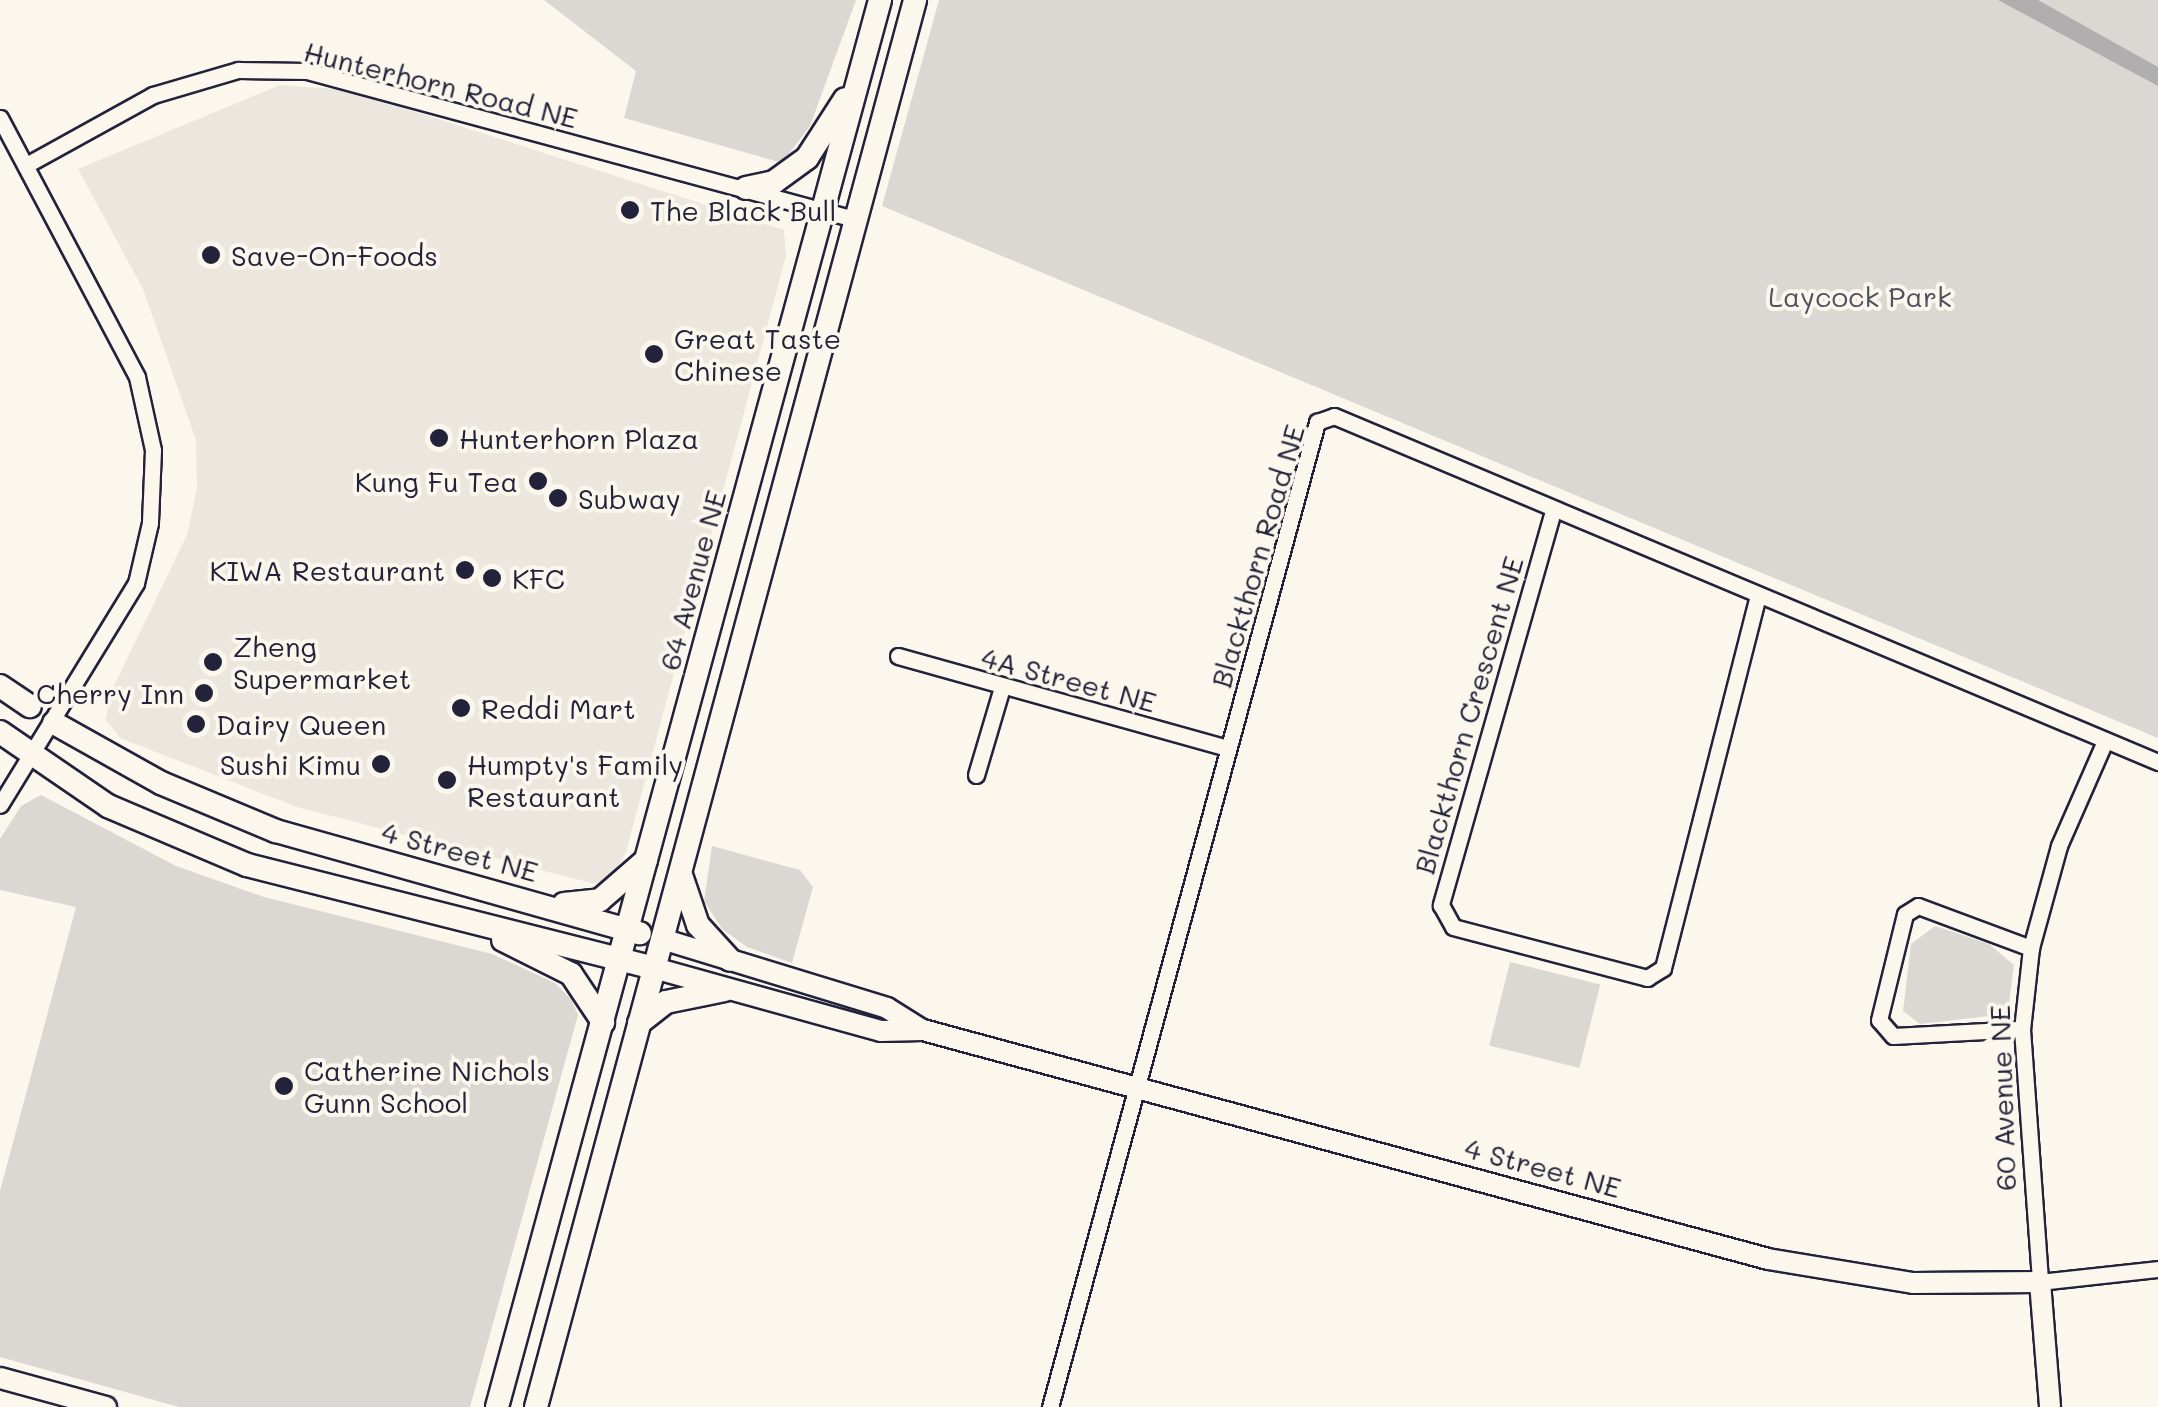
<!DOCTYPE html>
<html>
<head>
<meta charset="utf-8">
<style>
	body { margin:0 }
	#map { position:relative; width:2158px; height:1407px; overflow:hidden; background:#fbf7ec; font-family:Mali,sans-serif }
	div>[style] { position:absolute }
	.built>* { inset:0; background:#ebe7df }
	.green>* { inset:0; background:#dbd8d3; transform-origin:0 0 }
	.water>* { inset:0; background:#b1aeb0 }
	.roads { filter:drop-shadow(2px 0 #22223b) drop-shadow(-2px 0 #22223b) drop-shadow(0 2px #22223b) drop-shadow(0 -2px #22223b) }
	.minor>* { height:15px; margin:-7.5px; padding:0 7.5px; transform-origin:7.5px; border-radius:7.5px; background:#fbf7ec }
	.tertiary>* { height:20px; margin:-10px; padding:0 10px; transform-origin:10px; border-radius:10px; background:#fbf7ec }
	.secondary>* { height:22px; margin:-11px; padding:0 11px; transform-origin:11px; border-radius:11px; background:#fbf7ec }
	.dots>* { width:28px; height:28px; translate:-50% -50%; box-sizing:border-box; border:5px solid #fbf7ec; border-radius:50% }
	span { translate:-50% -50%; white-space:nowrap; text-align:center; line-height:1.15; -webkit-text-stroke:8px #fbf7ec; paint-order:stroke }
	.street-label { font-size:28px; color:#22223b }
	.poi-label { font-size:28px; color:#22223b }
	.left { translate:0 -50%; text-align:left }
	.right { translate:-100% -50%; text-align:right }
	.park-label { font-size:28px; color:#505061 }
</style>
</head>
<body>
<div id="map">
	<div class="built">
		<i style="clip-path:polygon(280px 85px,348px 90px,784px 230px,786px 256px,626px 852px,614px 873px,595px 884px,297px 807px,120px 738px,106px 720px,109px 696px,187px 535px,197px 488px,196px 440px,143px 289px,78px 169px)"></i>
	</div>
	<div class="green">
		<i style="clip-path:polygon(544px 0,856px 0,810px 126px,782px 163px,624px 118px,636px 71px)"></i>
		<i style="clip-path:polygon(939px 0,2158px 0,2158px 738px,882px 206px)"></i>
		<i style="clip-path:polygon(41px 795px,176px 866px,264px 897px,492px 954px,555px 983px,571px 999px,578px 1015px,470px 1407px,179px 1407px,0 1357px,0 1191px,76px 907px,0 890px,0 839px,21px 806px)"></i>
		<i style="clip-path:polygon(712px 846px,800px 870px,813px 887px,792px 963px,747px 947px,722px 929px,704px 901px)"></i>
		<i style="clip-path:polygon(1935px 926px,1989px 944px,2014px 965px,2009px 1003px,1998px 1015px,1920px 1024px,1903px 1011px,1911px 944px)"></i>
		<i style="left:1510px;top:962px;width:93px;height:86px;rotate:14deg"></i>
	</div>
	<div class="water">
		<i style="clip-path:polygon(1998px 0,2038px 0,2158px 67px,2158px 86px)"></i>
	</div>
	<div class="roads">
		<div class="minor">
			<i style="left:0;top:118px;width:293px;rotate:62.1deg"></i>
			<i style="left:137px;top:377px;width:75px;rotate:77.6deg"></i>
			<i style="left:153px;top:450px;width:73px;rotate:92.4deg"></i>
			<i style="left:150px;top:523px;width:62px;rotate:103.1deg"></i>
			<i style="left:136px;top:583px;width:260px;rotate:121.5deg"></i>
			<i style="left:28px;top:164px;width:143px;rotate:-28.9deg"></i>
			<i style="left:153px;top:95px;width:89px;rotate:-16.4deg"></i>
			<i style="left:238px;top:70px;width:69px;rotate:0.8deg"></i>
			<i style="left:307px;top:71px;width:567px;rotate:15.14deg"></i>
			<i style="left:1553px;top:511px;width:410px;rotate:105.9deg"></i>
			<i style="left:1441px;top:905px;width:25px;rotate:61deg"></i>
			<i style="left:1453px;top:927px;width:201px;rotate:14.7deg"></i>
			<i style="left:1647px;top:978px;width:19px;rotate:-32deg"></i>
			<i style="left:1663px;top:968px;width:384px;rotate:-75.7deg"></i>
			<i style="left:898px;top:656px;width:342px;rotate:15.6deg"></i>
			<i style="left:2105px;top:741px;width:115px;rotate:113.7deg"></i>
			<i style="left:2059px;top:846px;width:106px;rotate:105.4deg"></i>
			<i style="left:2031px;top:948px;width:81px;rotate:96.3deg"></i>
			<i style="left:2022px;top:1029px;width:254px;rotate:85.9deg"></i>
			<i style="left:2040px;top:1282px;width:119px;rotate:-6.3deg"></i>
			<i style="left:976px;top:775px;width:92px;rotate:-73.5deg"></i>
			<i style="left:2022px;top:1029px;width:129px;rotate:176.9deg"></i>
			<i style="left:1893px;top:1036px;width:21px;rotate:-131deg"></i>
			<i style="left:1879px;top:1020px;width:109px;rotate:-76.2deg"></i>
			<i style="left:1905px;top:914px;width:15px;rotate:-32deg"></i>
			<i style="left:1918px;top:906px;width:121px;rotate:20.4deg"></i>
			<i style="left:1050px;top:1407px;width:1021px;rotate:-74.83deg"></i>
			<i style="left:1317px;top:422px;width:18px;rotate:-19deg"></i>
			<i style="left:1334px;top:416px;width:894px;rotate:22.78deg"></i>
		</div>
		<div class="tertiary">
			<i style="left:662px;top:939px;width:235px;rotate:17deg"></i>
			<i style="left:887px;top:1008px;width:40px;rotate:32deg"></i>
			<i style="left:654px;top:968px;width:236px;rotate:15.5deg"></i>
			<i style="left:881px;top:1031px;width:42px;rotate:-1.4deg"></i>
			<i style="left:923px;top:1030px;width:875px;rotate:15.16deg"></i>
			<i style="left:1768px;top:1259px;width:147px;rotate:9.4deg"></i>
			<i style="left:1913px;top:1283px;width:127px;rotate:-0.5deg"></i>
			<i style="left:2040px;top:1282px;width:125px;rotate:85.4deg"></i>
			<i style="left:0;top:1378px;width:110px;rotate:15.3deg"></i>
		</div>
		<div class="secondary">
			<i style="left:746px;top:188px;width:29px;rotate:-12deg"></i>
			<i style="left:774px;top:182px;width:41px;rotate:-36deg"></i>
			<i style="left:807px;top:158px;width:70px;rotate:-57.2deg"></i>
			<i style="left:0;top:686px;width:36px;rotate:34deg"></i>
			<i style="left:54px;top:723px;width:123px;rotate:29.3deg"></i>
			<i style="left:161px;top:783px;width:125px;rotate:22.7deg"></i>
			<i style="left:276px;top:831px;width:378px;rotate:15.7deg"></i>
			<i style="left:0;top:732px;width:131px;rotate:34.4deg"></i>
			<i style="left:108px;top:806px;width:151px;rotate:23deg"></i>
			<i style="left:247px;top:865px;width:420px;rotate:14.2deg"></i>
			<i style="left:681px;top:875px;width:53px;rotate:71.2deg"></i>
			<i style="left:698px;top:925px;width:47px;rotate:47.6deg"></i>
			<i style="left:564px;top:904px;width:36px;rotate:-6deg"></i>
			<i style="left:600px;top:900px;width:61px;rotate:-41deg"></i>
			<i style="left:503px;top:940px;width:76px;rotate:26.6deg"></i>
			<i style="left:571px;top:974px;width:58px;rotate:56.3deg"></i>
			<i style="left:639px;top:1023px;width:34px;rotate:-38deg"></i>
			<i style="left:666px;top:1002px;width:60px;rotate:-11.5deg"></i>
			<i style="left:497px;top:1407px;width:1458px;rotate:-74.77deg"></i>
			<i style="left:536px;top:1407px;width:1457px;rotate:-74.92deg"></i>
		</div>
	</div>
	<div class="dots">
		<i style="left:630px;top:210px;background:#22223b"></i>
		<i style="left:211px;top:255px;background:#22223b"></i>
		<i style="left:654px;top:354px;background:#22223b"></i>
		<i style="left:439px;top:438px;background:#22223b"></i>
		<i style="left:538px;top:481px;background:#22223b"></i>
		<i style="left:558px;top:498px;background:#22223b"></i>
		<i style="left:465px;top:570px;background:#22223b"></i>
		<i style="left:492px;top:578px;background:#22223b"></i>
		<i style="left:213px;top:662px;background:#22223b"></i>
		<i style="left:204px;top:693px;background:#22223b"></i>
		<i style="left:461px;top:708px;background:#22223b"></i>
		<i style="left:196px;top:724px;background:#22223b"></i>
		<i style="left:381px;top:764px;background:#22223b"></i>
		<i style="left:447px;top:780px;background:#22223b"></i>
		<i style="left:284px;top:1086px;background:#22223b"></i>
	</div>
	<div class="street-label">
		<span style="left:441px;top:84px;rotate:14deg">Hunterhorn Road NE</span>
		<span style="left:1257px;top:556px;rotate:-74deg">Blackthorn Road NE</span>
		<span style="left:692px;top:580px;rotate:-75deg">64 Avenue NE</span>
		<span style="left:1069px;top:679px;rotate:15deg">4A Street NE</span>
		<span style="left:1468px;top:715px;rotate:-74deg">Blackthorn Crescent NE</span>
		<span style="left:460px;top:851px;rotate:15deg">4 Street NE</span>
		<span style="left:2002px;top:1098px;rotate:-92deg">60 Avenue NE</span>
		<span style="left:1543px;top:1167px;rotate:15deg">4 Street NE</span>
	</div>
	<div class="poi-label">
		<span class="left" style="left:650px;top:210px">The Black Bull</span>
		<span class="left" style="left:231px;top:255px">Save-On-Foods</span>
		<span class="left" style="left:674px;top:354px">Great Taste<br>Chinese</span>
		<span class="left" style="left:459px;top:438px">Hunterhorn Plaza</span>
		<span class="right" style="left:518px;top:481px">Kung Fu Tea</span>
		<span class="left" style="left:578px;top:498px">Subway</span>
		<span class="right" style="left:445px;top:570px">KIWA Restaurant</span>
		<span class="left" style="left:512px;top:578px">KFC</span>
		<span class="left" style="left:233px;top:662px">Zheng<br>Supermarket</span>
		<span class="right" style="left:184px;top:693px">Cherry Inn</span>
		<span class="left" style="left:481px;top:708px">Reddi Mart</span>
		<span class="left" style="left:216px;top:724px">Dairy Queen</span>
		<span class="right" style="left:361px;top:764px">Sushi Kimu</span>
		<span class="left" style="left:467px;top:780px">Humpty's Family<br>Restaurant</span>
		<span class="left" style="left:304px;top:1086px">Catherine Nichols<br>Gunn School</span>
	</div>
	<div class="park-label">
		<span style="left:1860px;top:296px">Laycock Park</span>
	</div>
</div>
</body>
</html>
